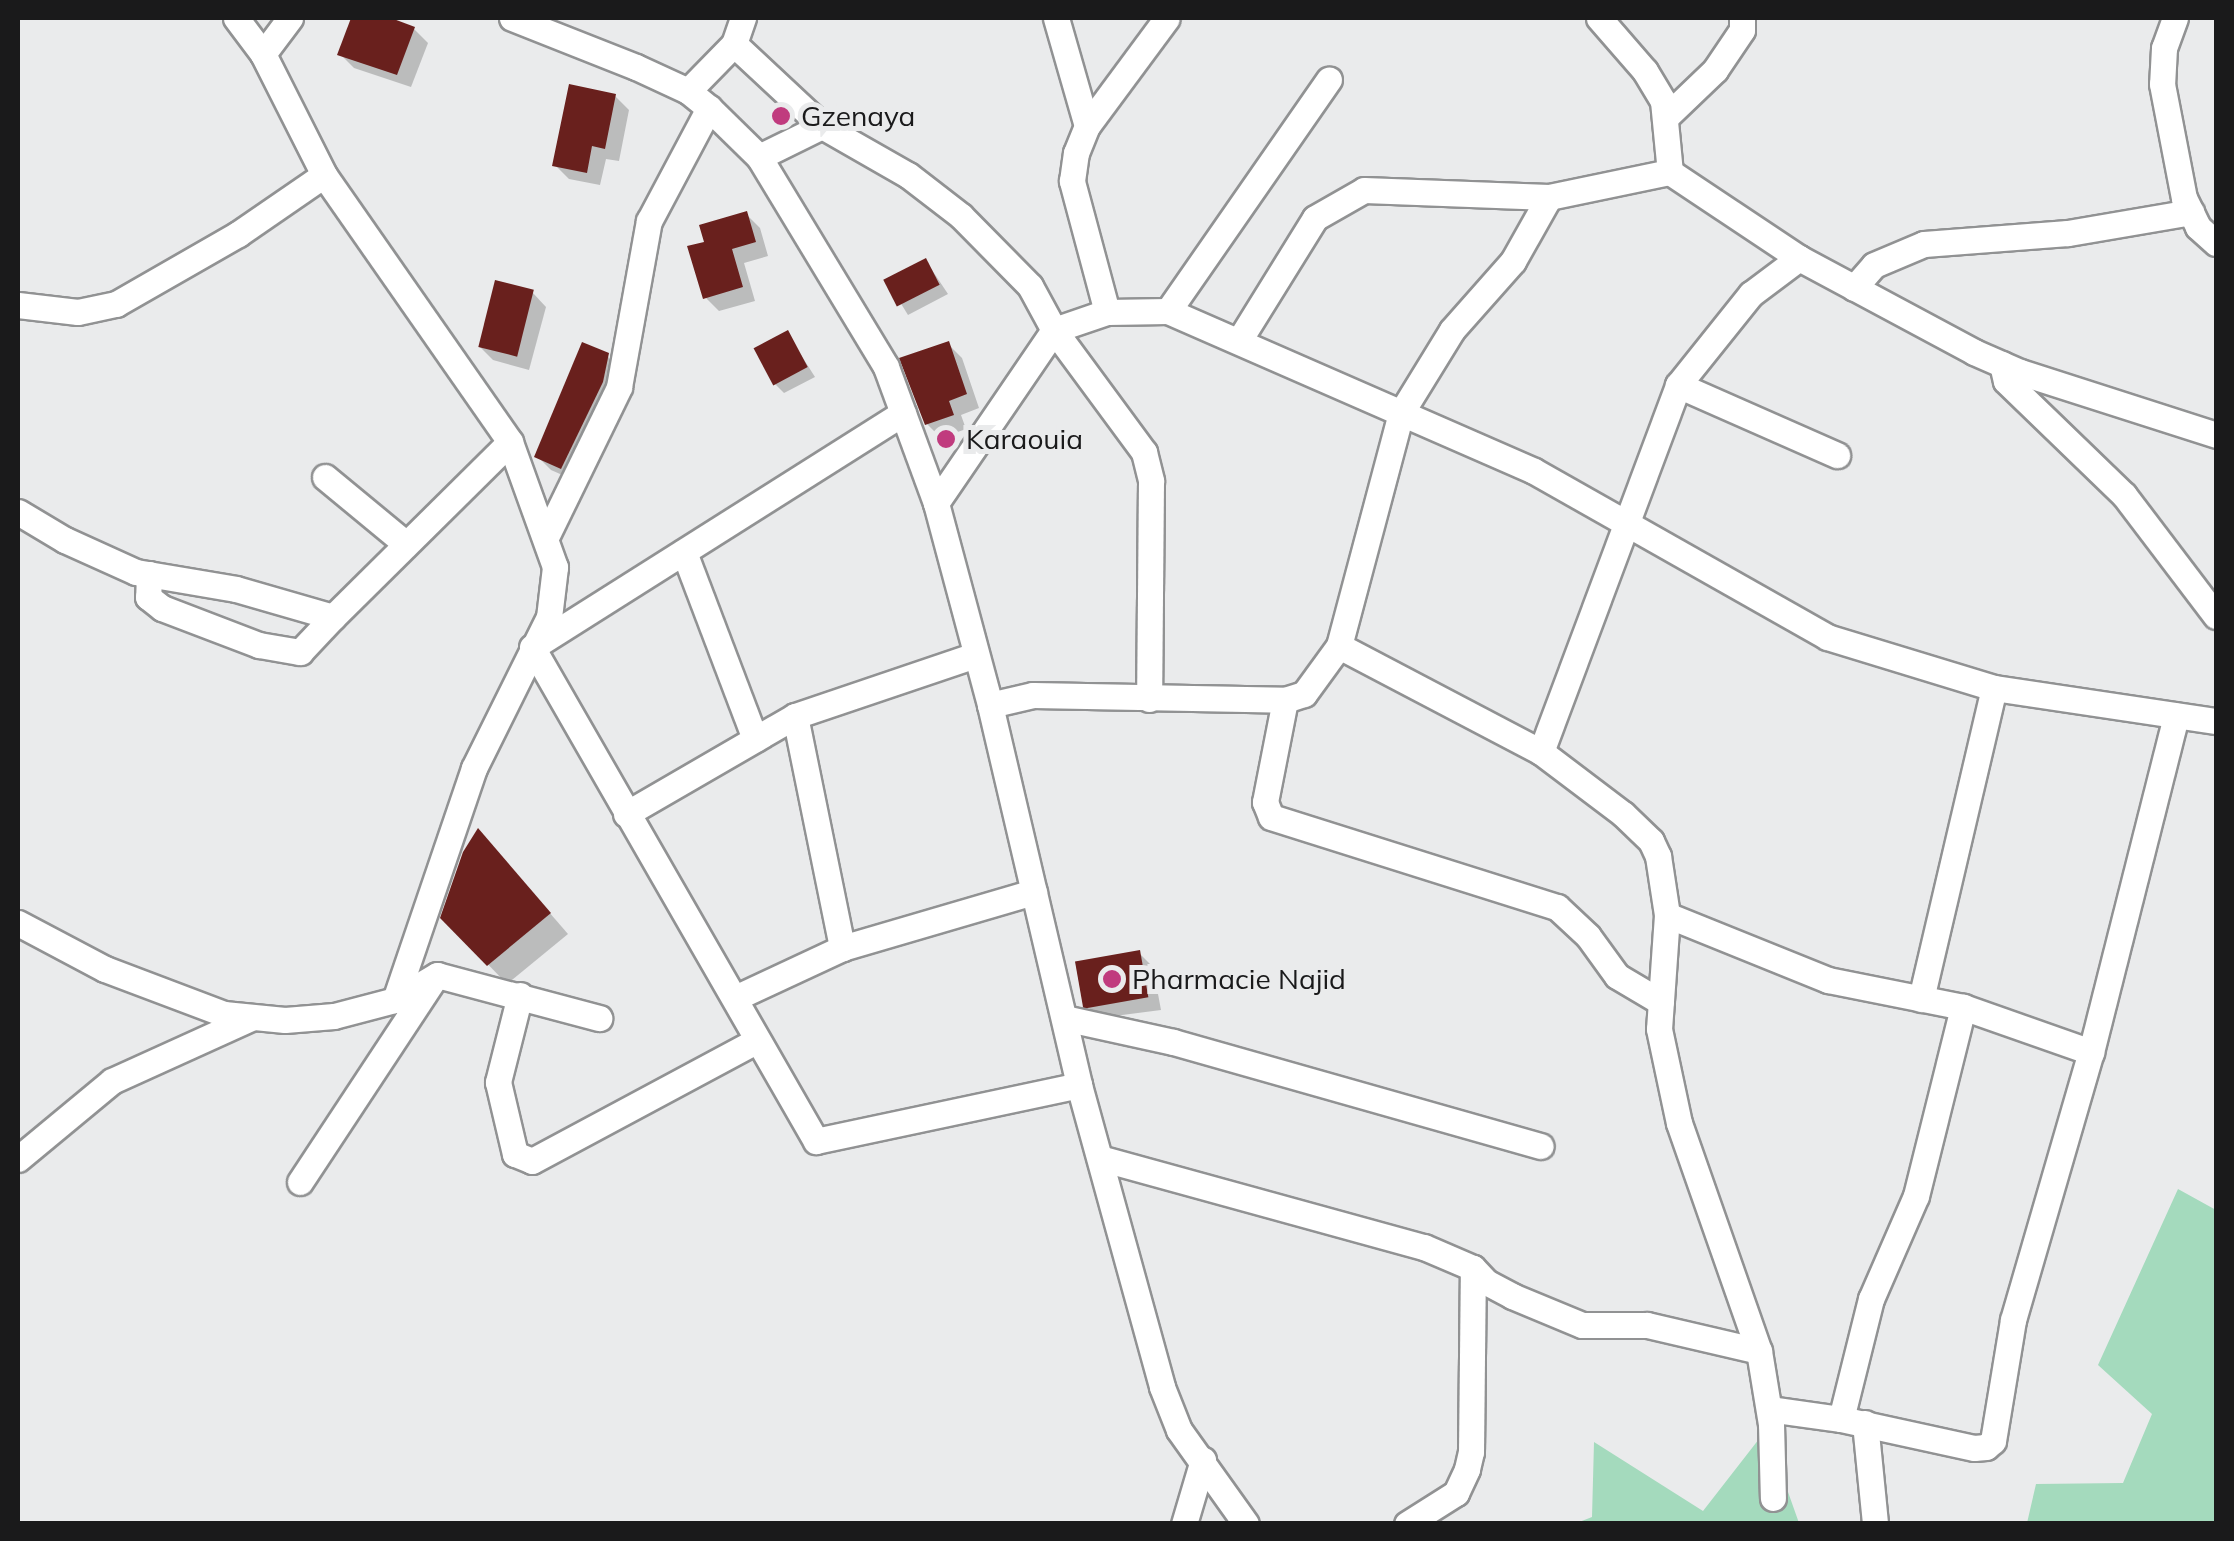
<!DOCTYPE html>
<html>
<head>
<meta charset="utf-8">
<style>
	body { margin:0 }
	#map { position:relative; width:2234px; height:1541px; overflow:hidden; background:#eaebec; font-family:Mulish,sans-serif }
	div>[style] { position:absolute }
	.green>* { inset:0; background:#a4dabd }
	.shadow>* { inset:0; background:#0003 }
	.building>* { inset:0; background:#69201d; transform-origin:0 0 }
	.roads { filter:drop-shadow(2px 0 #919293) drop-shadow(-2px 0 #919293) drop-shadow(0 2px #919293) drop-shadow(0 -2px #919293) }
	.minor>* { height:25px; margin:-12.5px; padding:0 12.5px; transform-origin:12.5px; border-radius:12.5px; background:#fff }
	.dots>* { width:28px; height:28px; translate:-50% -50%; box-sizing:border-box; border:5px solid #eaebec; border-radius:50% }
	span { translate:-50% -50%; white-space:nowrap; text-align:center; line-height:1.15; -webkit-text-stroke:10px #eaebec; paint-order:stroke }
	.poi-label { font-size:28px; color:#1a1a1b }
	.left { translate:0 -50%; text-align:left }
	.frame { position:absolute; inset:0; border:20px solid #1a1a1b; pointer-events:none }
</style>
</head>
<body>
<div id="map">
	<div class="green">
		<i style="clip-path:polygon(2178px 1189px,2216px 1210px,2216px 1523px,2027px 1523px,2036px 1484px,2123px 1483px,2152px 1414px,2098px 1365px)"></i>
		<i style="clip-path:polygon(1766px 1430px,1799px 1523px,1574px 1524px,1592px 1517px,1594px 1442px,1703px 1511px)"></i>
	</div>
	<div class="shadow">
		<i style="clip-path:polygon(354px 18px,383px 18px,414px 29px,428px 43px,411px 87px,354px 68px,340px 54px)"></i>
		<i style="clip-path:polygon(615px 96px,629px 110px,619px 161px,606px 159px,600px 185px,569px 179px,555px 165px)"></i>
		<i style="clip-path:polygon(746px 214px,760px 228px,768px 256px,744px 263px,755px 301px,719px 311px,705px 297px,707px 243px)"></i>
		<i style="clip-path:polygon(926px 261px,948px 294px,908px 315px,887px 281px)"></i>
		<i style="clip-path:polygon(532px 292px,546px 307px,529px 370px,493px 360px,479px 346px)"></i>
		<i style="clip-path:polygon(787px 333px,815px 377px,784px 393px,775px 384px)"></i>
		<i style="clip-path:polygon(948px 344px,962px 358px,979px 408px,961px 415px,966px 429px,941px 438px,927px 424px)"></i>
		<i style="clip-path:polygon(607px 356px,621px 370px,576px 481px,551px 470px,537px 456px)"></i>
		<i style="clip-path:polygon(496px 851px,568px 934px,507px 984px,443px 918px)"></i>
		<i style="clip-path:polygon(1139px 953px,1153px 967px,1161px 1010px,1099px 1018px,1085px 1004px)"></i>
	</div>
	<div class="building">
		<i style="clip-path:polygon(351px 18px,391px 18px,415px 27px,397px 75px,337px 55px)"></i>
		<i style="clip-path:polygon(569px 84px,616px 94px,605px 149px,592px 146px,587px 173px,552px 166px)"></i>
		<i style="clip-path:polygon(747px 211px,756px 242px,732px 249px,743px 287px,703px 299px,687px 246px,704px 242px,699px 225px)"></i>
		<i style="left:926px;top:258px;width:30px;height:48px;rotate:63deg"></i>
		<i style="left:495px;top:280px;width:40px;height:69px;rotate:14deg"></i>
		<i style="left:788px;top:330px;width:42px;height:39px;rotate:62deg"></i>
		<i style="clip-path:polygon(949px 341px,967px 394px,949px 401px,954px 415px,925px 425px,899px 358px)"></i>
		<i style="clip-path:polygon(582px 342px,609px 353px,603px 382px,561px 469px,534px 457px)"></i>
		<i style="clip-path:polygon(478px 828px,551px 913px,487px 966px,440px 918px,463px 852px)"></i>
		<i style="left:1140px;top:950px;width:48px;height:66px;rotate:80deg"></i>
	</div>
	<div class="roads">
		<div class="minor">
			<i style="left:236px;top:18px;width:45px;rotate:53.1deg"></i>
			<i style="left:263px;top:54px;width:136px;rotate:63.2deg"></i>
			<i style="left:324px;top:175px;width:325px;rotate:55.1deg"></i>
			<i style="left:510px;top:442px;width:133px;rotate:70.2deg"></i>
			<i style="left:555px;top:567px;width:50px;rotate:96.8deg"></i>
			<i style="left:549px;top:617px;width:169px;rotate:116.4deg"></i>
			<i style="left:474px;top:768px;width:245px;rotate:108.8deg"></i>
			<i style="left:512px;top:18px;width:133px;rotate:21.6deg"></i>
			<i style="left:636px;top:67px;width:57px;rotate:24.8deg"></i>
			<i style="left:688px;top:91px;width:27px;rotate:39deg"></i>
			<i style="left:709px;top:108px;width:70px;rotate:44.4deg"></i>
			<i style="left:759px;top:157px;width:245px;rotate:58.8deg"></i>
			<i style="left:886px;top:367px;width:145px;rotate:69.8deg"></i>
			<i style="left:936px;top:503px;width:209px;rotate:75deg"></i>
			<i style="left:990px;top:705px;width:390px;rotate:76.8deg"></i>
			<i style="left:1079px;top:1085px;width:313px;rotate:74.6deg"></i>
			<i style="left:1162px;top:1387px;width:46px;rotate:68.4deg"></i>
			<i style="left:1179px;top:1430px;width:115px;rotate:54.5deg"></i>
			<i style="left:1056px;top:18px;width:112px;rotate:74deg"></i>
			<i style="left:1599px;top:18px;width:70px;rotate:49deg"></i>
			<i style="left:1645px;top:71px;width:35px;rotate:59deg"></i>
			<i style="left:1663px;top:101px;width:71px;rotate:84.4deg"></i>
			<i style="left:1670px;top:172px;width:155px;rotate:33.7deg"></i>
			<i style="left:1799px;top:258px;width:199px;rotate:28.2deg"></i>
			<i style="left:1974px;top:352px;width:50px;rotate:23.5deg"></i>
			<i style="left:2020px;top:372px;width:206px;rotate:17.8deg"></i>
			<i style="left:2175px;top:18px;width:32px;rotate:110deg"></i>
			<i style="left:2164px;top:48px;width:36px;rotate:93deg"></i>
			<i style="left:2162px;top:84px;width:116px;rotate:79.1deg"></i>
			<i style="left:2184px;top:198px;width:32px;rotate:64deg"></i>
			<i style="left:2198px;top:227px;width:24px;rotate:42deg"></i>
			<i style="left:734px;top:44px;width:120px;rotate:43deg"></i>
			<i style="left:263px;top:54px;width:45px;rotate:-53.1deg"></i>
			<i style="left:688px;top:91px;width:66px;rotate:-45.6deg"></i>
			<i style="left:734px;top:44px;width:28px;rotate:-71deg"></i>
			<i style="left:1666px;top:117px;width:68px;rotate:-43.8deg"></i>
			<i style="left:1715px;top:70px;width:48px;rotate:-56deg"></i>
			<i style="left:1742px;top:30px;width:12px;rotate:-90deg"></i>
			<i style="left:759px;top:157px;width:70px;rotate:-26.2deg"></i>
			<i style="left:822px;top:126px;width:99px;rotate:29.7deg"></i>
			<i style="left:908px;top:175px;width:67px;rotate:37.7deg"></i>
			<i style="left:961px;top:216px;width:98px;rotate:45.4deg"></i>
			<i style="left:1030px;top:286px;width:50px;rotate:61.4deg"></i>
			<i style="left:1054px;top:330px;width:152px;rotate:53.6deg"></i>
			<i style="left:1144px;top:452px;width:30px;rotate:76deg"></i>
			<i style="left:1151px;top:481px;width:218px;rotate:90.5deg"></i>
			<i style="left:1854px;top:288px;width:30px;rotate:-49deg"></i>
			<i style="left:1874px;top:265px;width:54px;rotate:-22.8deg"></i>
			<i style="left:1924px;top:244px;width:144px;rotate:-4.4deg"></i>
			<i style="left:2068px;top:233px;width:125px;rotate:-9.7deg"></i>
			<i style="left:18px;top:305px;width:60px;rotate:6.7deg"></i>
			<i style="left:78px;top:312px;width:39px;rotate:-12deg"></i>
			<i style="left:116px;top:304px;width:141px;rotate:-29.8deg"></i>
			<i style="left:238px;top:234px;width:104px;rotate:-34.5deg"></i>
			<i style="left:1168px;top:311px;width:282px;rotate:-55.2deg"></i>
			<i style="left:1107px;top:312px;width:136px;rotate:-105deg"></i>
			<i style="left:1072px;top:181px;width:28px;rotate:-82deg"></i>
			<i style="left:1076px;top:153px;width:29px;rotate:-68deg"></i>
			<i style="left:1087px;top:126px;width:134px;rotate:-53.5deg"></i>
			<i style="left:1240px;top:339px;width:142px;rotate:-58.2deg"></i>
			<i style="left:1315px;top:218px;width:56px;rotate:-29.7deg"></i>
			<i style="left:1364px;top:190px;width:185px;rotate:2.2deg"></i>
			<i style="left:1549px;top:197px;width:124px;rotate:-11.7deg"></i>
			<i style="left:2002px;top:364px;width:17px;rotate:77deg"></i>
			<i style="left:2006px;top:381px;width:164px;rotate:44deg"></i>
			<i style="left:2124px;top:495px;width:152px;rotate:52.8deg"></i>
			<i style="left:1678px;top:385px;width:174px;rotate:23.8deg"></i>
			<i style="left:325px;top:477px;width:105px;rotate:39.6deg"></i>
			<i style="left:936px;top:503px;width:209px;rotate:-55.7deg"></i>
			<i style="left:1054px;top:330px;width:56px;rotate:-18.8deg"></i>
			<i style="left:1107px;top:312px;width:61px;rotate:-0.9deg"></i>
			<i style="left:1168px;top:311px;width:399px;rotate:23.6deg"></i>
			<i style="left:1534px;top:471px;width:337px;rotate:29.5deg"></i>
			<i style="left:1827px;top:637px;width:175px;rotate:17deg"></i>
			<i style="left:1994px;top:688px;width:224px;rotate:8.5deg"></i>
			<i style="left:18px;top:512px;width:55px;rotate:30.8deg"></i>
			<i style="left:65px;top:540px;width:78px;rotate:24.3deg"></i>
			<i style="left:136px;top:572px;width:101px;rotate:9.6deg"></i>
			<i style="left:236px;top:589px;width:101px;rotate:16.1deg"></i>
			<i style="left:333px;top:617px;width:249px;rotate:-44.7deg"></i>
			<i style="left:546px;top:537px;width:167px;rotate:-64deg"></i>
			<i style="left:619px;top:387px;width:169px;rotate:-79.8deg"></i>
			<i style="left:649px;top:221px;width:128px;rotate:-62deg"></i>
			<i style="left:684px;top:552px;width:200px;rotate:69.2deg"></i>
			<i style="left:149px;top:574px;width:23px;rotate:92deg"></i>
			<i style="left:148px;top:597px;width:18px;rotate:38deg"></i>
			<i style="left:162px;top:608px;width:104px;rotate:20.9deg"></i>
			<i style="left:259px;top:645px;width:42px;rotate:9.7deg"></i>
			<i style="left:300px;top:652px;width:48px;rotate:-46.7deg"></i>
			<i style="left:536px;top:645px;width:434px;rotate:-32.3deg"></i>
			<i style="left:1339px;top:646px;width:228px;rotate:27.7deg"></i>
			<i style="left:1541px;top:752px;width:103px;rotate:37.1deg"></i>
			<i style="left:1623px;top:814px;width:39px;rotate:44deg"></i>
			<i style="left:1651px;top:841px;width:17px;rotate:65deg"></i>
			<i style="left:1658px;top:856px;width:60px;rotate:81.3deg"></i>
			<i style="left:1667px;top:915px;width:114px;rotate:94deg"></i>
			<i style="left:1659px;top:1029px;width:96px;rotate:78deg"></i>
			<i style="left:1679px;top:1123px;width:242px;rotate:70.7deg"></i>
			<i style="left:1759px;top:1351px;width:74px;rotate:80.7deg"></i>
			<i style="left:1771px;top:1424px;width:74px;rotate:88.5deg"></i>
			<i style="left:532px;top:647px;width:570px;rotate:60.11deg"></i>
			<i style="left:816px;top:1141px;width:269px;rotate:-12deg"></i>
			<i style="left:1285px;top:700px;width:104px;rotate:101.1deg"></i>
			<i style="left:1265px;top:802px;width:16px;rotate:68deg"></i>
			<i style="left:1271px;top:817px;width:300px;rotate:17.5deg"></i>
			<i style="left:1557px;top:907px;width:42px;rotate:43.1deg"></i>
			<i style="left:1588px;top:936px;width:49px;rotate:54.1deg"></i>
			<i style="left:1617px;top:976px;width:51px;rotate:30.6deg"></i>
			<i style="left:990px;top:705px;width:44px;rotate:-13.1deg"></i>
			<i style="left:1033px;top:695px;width:252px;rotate:1.1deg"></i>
			<i style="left:1285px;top:700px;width:20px;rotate:-18deg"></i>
			<i style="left:1304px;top:694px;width:59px;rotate:-53.9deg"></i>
			<i style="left:1339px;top:646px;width:241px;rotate:-75.1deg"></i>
			<i style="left:1401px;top:413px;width:97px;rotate:-58.4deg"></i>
			<i style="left:1452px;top:330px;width:92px;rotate:-48.5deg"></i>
			<i style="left:1513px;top:261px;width:73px;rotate:-60.6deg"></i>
			<i style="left:795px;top:716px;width:237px;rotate:78.5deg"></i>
			<i style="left:1541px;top:752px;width:392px;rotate:-69.5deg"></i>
			<i style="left:1678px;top:385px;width:117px;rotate:-51.3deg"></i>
			<i style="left:1751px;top:294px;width:60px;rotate:-36.9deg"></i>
			<i style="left:626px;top:814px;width:195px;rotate:-30.1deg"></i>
			<i style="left:795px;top:716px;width:190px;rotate:-18.7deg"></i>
			<i style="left:1667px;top:915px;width:174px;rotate:22deg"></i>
			<i style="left:1828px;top:980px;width:138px;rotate:11.3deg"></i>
			<i style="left:1963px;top:1007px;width:136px;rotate:19.4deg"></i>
			<i style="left:18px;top:923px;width:98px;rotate:27.9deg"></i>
			<i style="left:105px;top:969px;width:127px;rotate:20.7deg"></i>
			<i style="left:224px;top:1014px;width:61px;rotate:5.6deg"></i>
			<i style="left:285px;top:1020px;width:49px;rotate:-4.7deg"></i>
			<i style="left:334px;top:1016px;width:63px;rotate:-14.7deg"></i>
			<i style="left:395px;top:1000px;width:49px;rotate:-30.8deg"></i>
			<i style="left:437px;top:975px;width:168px;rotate:14.9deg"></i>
			<i style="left:520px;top:995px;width:90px;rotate:104.2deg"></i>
			<i style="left:498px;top:1082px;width:74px;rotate:76.7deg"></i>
			<i style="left:515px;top:1154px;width:18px;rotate:22deg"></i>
			<i style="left:532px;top:1161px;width:254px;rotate:-28.2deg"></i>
			<i style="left:735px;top:998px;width:118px;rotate:-25deg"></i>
			<i style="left:842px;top:948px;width:200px;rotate:-16.3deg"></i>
			<i style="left:1921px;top:999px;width:319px;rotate:-76.8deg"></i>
			<i style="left:1064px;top:1018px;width:112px;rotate:12.4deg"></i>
			<i style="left:1173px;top:1042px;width:382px;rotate:15.8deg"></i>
			<i style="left:1100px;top:1158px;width:336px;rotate:15.4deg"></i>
			<i style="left:1424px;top:1247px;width:53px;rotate:23.2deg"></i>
			<i style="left:1473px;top:1268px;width:19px;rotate:47deg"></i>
			<i style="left:1486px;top:1282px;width:30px;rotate:28deg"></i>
			<i style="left:1512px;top:1296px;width:76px;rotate:22.5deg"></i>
			<i style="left:1582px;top:1325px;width:65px"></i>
			<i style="left:1647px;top:1325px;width:115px;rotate:13.1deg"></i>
			<i style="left:18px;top:1159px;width:122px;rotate:-39.7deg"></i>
			<i style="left:112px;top:1081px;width:153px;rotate:-24.4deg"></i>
			<i style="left:300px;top:1182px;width:245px;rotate:-56.6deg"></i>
			<i style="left:1769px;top:1409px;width:73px;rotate:7.9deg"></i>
			<i style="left:1841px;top:1419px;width:136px;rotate:12.3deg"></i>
			<i style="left:1974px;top:1448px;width:12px;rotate:-5deg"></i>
			<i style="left:1986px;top:1447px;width:9px;rotate:-41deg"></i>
			<i style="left:1993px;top:1441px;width:123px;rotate:-80.6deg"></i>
			<i style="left:2013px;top:1320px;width:279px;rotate:-73.8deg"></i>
			<i style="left:2091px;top:1052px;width:347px;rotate:-75.8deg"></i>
			<i style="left:1841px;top:1419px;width:124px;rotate:-76deg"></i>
			<i style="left:1871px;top:1299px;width:112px;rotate:-66.4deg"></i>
			<i style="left:1916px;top:1196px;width:195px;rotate:-76deg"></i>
			<i style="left:1865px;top:1423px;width:101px;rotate:84.3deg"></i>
			<i style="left:1184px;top:1524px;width:67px;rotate:-73.5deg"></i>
			<i style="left:1407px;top:1524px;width:58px;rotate:-32.3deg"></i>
			<i style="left:1456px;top:1493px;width:26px;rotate:-65deg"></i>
			<i style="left:1467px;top:1469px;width:17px;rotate:-77deg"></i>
			<i style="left:1471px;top:1452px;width:184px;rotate:-89.4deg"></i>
		</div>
	</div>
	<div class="dots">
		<i style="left:781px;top:116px;background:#c03b7e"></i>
		<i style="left:946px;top:439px;background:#c03b7e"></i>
		<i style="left:1112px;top:979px;background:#c03b7e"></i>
	</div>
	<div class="poi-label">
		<span class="left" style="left:801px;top:116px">Gzenaya</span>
		<span class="left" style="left:966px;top:439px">Karaouia</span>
		<span class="left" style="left:1132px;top:979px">Pharmacie Najid</span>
	</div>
	<div class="frame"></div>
</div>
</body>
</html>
